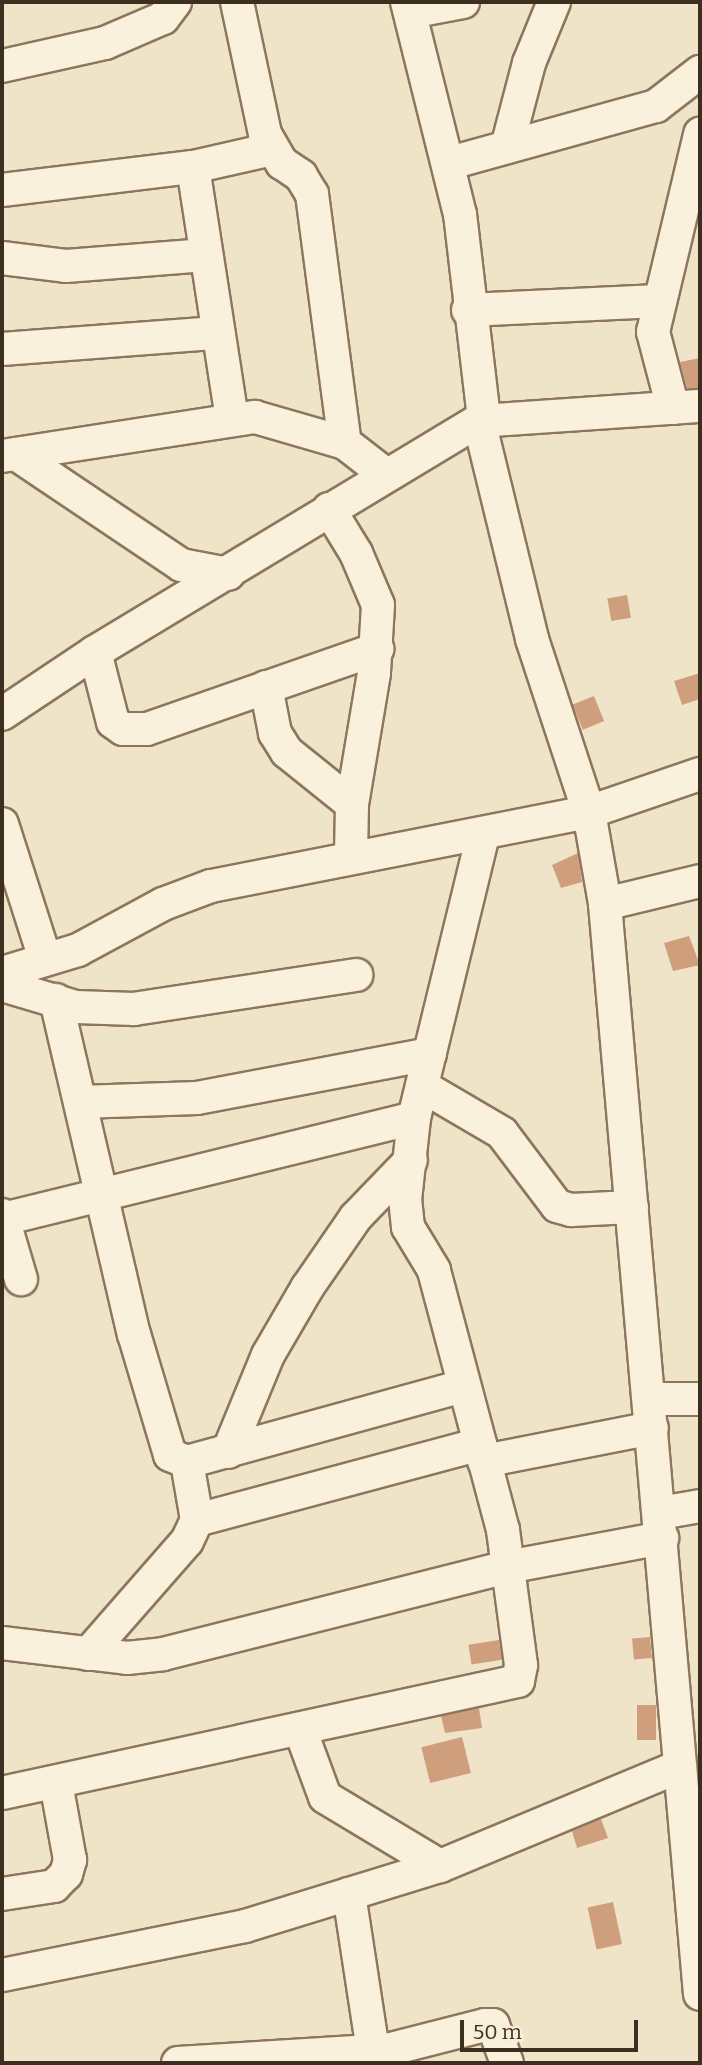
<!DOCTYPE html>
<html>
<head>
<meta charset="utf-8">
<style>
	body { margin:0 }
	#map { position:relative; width:702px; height:2065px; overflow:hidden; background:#f0e4c8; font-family:Bitter,serif }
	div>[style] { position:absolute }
	.building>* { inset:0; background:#cf9f7d; transform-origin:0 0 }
	.roads { filter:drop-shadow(2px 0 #8d765c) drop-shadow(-2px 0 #8d765c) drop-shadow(0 2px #8d765c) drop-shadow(0 -2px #8d765c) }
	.minor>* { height:32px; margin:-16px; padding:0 16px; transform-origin:16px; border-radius:16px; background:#faf1dc }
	span { translate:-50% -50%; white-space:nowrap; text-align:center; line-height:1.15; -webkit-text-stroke:5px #f7eed8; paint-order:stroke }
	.frame { position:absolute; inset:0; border:4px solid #3d2e20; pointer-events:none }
	.scale { position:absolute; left:460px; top:2020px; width:178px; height:32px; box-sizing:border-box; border:4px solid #3d2e20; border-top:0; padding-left:9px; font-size:21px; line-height:24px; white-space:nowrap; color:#3d2e20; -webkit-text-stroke:5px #f7eed8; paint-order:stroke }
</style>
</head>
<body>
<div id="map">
	<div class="building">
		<i style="clip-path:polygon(700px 358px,700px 388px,687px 388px,680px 362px)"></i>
		<i style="left:627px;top:595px;width:23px;height:20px;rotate:80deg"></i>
		<i style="clip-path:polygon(700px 673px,700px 699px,682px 705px,674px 681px)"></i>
		<i style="left:594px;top:696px;width:27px;height:23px;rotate:68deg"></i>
		<i style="clip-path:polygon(578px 853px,582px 882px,561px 888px,552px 865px)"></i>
		<i style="clip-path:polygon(689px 936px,700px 965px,673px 971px,664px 943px)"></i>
		<i style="left:650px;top:1637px;width:21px;height:18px;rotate:85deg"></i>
		<i style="left:499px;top:1640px;width:20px;height:31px;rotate:81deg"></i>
		<i style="left:637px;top:1705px;width:19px;height:35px"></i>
		<i style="clip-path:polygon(479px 1708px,482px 1728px,445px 1733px,441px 1716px)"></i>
		<i style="left:462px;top:1737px;width:37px;height:42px;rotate:76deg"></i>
		<i style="clip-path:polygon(601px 1819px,608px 1838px,577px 1848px,572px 1831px)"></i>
		<i style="left:613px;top:1902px;width:43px;height:26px;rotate:78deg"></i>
	</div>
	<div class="roads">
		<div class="minor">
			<i style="left:237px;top:2px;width:135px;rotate:78deg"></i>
			<i style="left:265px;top:134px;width:34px;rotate:60deg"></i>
			<i style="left:282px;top:163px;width:23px;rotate:34deg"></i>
			<i style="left:301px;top:176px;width:21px;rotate:59deg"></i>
			<i style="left:312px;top:194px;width:251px;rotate:82.5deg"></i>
			<i style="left:407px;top:2px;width:219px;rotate:76deg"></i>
			<i style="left:460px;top:214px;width:204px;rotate:83.3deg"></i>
			<i style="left:484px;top:417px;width:6px;rotate:141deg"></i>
			<i style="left:479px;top:421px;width:224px;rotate:76.3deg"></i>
			<i style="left:532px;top:639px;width:182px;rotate:71.8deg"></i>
			<i style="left:589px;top:812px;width:93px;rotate:80.1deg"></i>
			<i style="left:605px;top:904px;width:1094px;rotate:85.02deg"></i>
			<i style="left:410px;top:12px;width:54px;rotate:-10.7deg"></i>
			<i style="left:2px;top:66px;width:106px;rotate:-12.6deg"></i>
			<i style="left:105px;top:43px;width:63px;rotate:-23.3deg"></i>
			<i style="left:163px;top:18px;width:20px;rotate:-53deg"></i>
			<i style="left:507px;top:147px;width:87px;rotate:-75.3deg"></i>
			<i style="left:529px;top:63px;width:66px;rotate:-67.7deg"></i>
			<i style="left:450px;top:163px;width:214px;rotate:-15.5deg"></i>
			<i style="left:656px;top:106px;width:56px;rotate:-37.7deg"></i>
			<i style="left:193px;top:167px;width:254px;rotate:81.2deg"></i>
			<i style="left:2px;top:190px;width:192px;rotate:-6.9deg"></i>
			<i style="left:193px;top:167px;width:81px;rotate:-12.8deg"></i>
			<i style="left:2px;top:258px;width:64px;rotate:7.1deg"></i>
			<i style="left:66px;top:266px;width:140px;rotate:-4.5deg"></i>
			<i style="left:468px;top:310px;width:190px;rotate:-2.7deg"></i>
			<i style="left:2px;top:349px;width:215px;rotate:-4.3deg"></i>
			<i style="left:673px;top:408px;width:79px;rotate:-104.7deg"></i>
			<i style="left:653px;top:332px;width:204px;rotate:-76.6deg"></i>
			<i style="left:479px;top:421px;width:222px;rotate:-3.9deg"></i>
			<i style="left:16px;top:454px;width:199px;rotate:33.9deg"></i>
			<i style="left:181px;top:565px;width:48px;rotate:10.8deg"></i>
			<i style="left:2px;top:456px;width:256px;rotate:-8.8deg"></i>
			<i style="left:255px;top:417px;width:94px;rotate:16.1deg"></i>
			<i style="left:345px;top:443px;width:51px;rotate:37.8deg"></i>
			<i style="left:329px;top:509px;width:52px;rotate:58.5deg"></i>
			<i style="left:356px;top:553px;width:56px;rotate:67.1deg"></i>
			<i style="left:378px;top:605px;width:68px;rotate:93.4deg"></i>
			<i style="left:374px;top:673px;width:133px;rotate:99.5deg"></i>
			<i style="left:352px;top:804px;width:51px;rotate:91.1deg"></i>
			<i style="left:95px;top:652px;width:72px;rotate:75.6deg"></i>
			<i style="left:113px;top:722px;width:12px;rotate:35deg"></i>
			<i style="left:123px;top:729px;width:24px"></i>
			<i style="left:147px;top:729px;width:244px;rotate:-19.2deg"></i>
			<i style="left:266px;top:687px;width:47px;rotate:78.9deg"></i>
			<i style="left:275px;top:733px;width:22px;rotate:58deg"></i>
			<i style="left:287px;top:752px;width:83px;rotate:38.7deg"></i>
			<i style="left:2px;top:714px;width:112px;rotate:-33.7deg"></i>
			<i style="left:95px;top:652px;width:454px;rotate:-31.1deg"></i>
			<i style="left:2px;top:824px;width:142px;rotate:72.3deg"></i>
			<i style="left:605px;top:904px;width:98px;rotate:-13.6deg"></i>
			<i style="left:2px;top:973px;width:79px;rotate:-16.8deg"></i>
			<i style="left:78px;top:950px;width:97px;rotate:-28.4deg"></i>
			<i style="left:163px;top:904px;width:51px;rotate:-20.6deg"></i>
			<i style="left:211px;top:886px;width:385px;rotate:-11.1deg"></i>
			<i style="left:589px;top:812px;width:117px;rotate:-18.9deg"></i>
			<i style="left:2px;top:985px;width:77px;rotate:16.6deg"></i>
			<i style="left:76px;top:1007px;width:58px;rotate:2deg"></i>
			<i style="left:134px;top:1009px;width:225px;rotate:-8.7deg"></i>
			<i style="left:56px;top:1000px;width:343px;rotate:76.9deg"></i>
			<i style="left:134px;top:1334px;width:126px;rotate:73.4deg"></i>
			<i style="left:170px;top:1455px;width:18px;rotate:22deg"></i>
			<i style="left:187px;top:1462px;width:285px;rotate:-15.4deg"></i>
			<i style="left:422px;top:1086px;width:93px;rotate:30.4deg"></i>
			<i style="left:502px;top:1133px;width:91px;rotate:53deg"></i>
			<i style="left:557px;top:1206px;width:15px;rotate:16deg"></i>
			<i style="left:571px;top:1210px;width:61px;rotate:-2.8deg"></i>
			<i style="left:80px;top:1102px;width:117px;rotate:-2deg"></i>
			<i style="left:197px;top:1098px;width:237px;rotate:-10.7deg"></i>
			<i style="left:2px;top:1215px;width:67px;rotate:73.5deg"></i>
			<i style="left:3px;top:1219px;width:423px;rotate:-13.8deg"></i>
			<i style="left:649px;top:1399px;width:51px"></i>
			<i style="left:228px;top:1452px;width:105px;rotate:-67.6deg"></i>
			<i style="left:268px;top:1355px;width:78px;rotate:-59.8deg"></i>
			<i style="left:307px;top:1288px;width:86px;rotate:-55.4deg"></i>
			<i style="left:356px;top:1217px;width:79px;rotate:-46deg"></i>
			<i style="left:484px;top:1461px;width:171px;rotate:-11.1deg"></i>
			<i style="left:660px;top:1513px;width:41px;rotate:-9.9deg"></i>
			<i style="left:197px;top:1520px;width:293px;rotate:-15deg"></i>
			<i style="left:2px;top:1643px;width:126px;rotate:6.8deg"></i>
			<i style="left:127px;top:1658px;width:36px;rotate:-6deg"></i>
			<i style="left:163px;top:1654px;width:355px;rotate:-14.2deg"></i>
			<i style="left:507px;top:1567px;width:158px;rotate:-10.6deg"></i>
			<i style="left:88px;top:1654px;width:150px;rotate:-48.8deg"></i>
			<i style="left:187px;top:1541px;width:23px;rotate:-65deg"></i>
			<i style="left:197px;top:1520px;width:59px;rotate:-99.8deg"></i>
			<i style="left:300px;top:1729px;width:72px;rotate:69.8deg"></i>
			<i style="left:325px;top:1797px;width:134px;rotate:31deg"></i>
			<i style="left:2px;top:1793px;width:528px;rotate:-12.25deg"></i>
			<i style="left:518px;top:1681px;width:16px;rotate:-79deg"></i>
			<i style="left:521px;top:1665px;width:136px;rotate:-97.6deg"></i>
			<i style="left:503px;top:1530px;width:269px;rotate:-104.9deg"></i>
			<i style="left:434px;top:1270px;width:50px;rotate:-121.2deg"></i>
			<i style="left:408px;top:1227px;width:27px;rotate:-96deg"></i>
			<i style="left:405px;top:1200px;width:82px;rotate:-83.7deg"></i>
			<i style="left:414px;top:1118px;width:291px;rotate:-76.3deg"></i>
			<i style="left:2px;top:1894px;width:53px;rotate:-8.7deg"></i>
			<i style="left:54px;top:1886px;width:17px;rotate:-45deg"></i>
			<i style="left:66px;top:1874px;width:15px;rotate:-74deg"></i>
			<i style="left:70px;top:1860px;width:78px;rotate:-100.3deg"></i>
			<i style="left:349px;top:1894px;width:159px;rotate:81.3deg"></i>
			<i style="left:2px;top:1975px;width:248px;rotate:-11.4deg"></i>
			<i style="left:245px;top:1926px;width:204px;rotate:-17.1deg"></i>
			<i style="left:440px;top:1866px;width:260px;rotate:-22.6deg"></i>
			<i style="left:178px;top:2063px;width:209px;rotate:-3.6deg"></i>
			<i style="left:387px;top:2050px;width:101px;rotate:-14.3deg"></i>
			<i style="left:485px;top:2025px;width:8px"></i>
			<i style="left:493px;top:2025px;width:40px;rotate:69.8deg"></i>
		</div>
	</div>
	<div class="frame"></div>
	<div class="scale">50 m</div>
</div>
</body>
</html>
